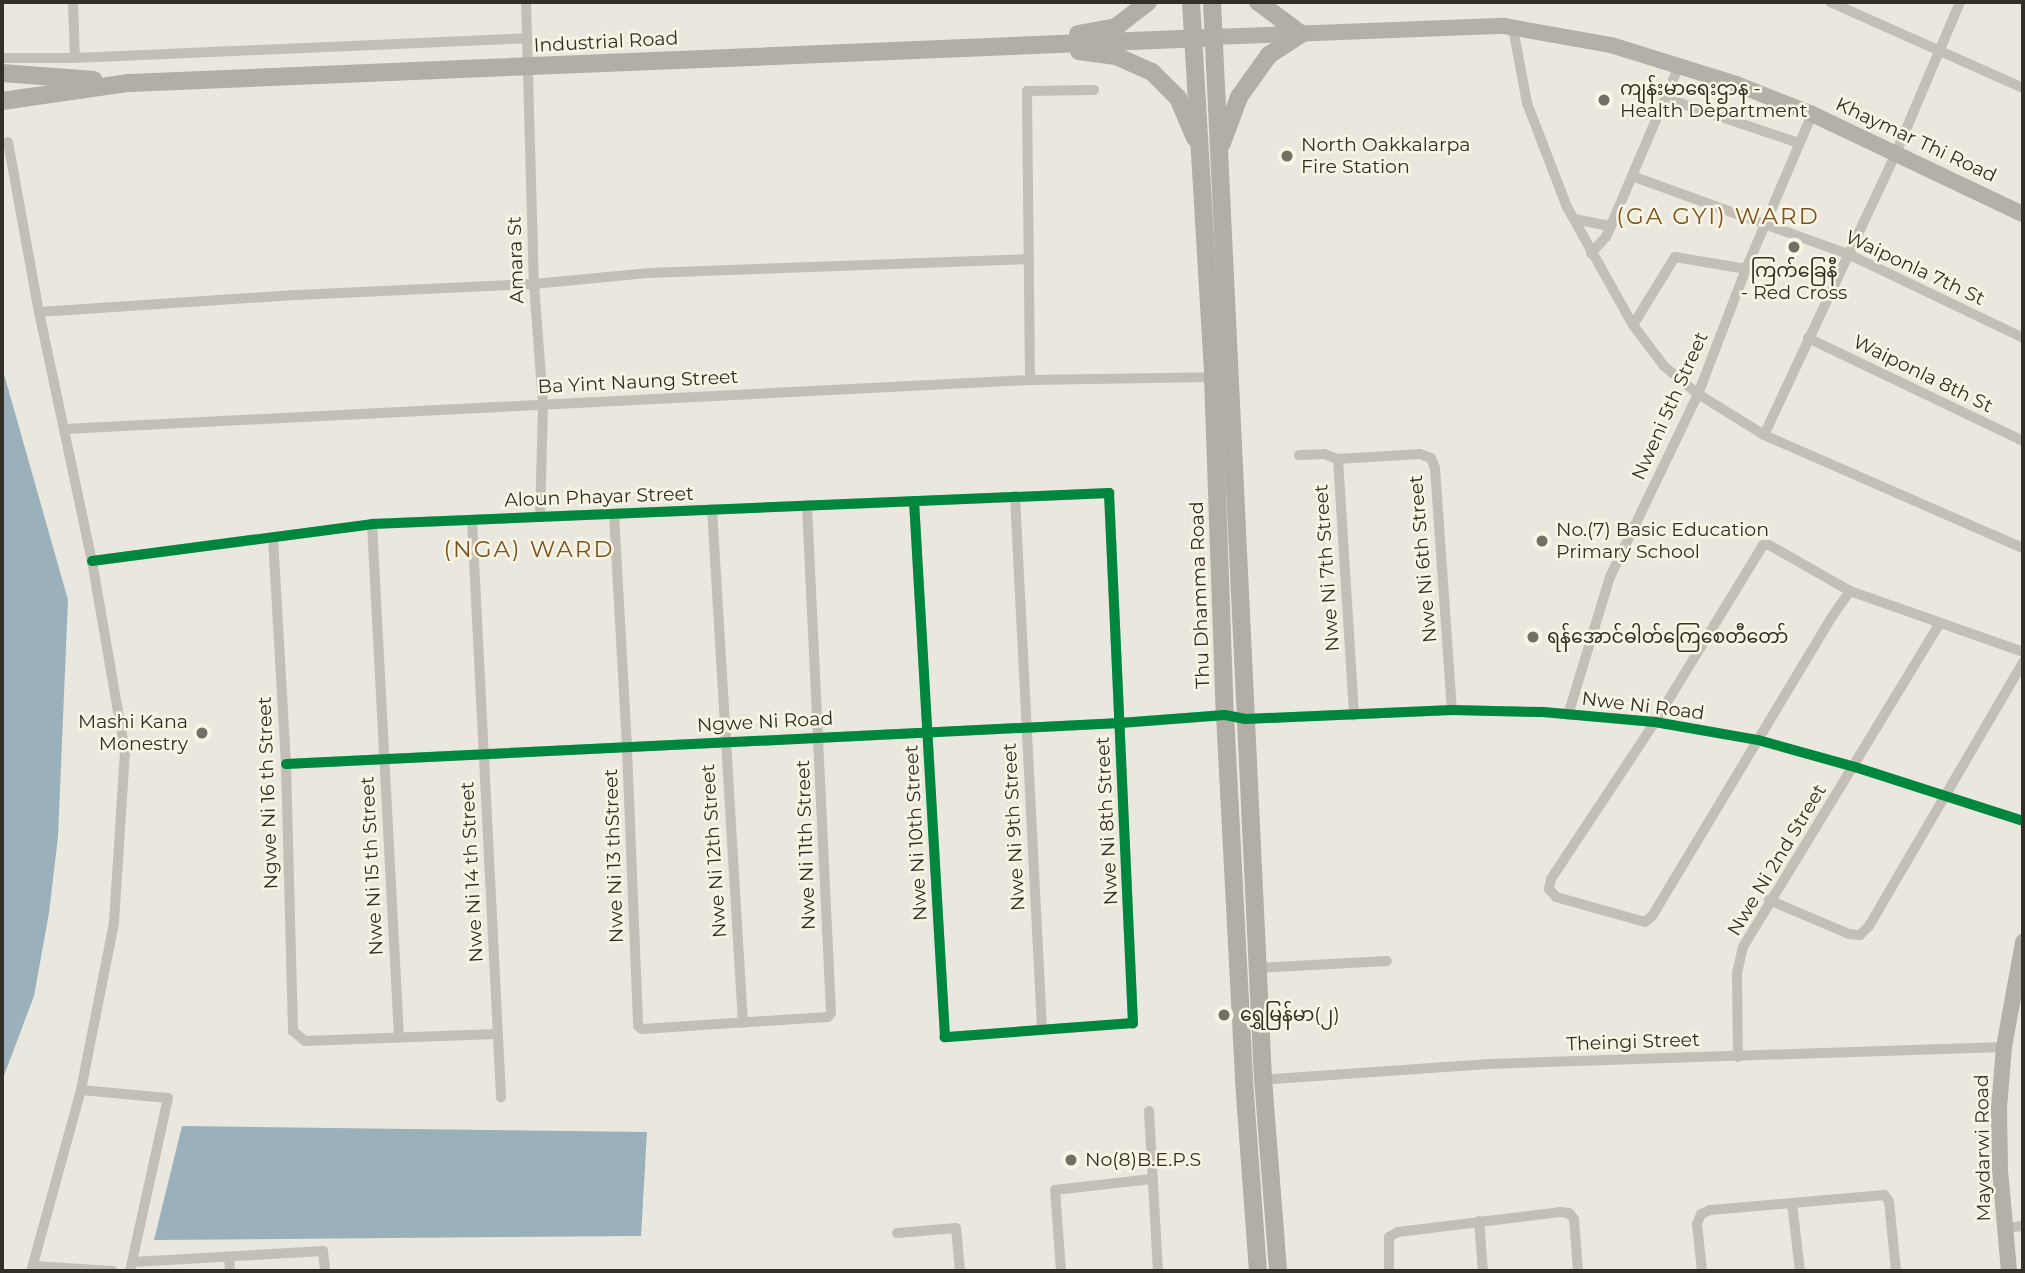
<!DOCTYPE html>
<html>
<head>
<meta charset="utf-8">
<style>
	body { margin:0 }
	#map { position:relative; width:2025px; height:1273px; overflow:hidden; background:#eae8de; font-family:Montserrat,"Noto Sans Myanmar",sans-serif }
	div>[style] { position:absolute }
	.water>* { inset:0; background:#9ab1bb }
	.street>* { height:10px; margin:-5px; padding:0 5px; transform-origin:5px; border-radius:5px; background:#c3bfb6 }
	.secondary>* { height:16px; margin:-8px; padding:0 8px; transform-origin:8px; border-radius:8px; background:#b4b0a7 }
	.primary>* { height:18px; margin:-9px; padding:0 9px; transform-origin:9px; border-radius:9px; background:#b1aea6 }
	.cycleway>* { height:10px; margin:-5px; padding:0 5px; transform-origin:5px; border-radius:5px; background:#00873e }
	.dots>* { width:19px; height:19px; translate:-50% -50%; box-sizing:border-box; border:4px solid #f8f5e4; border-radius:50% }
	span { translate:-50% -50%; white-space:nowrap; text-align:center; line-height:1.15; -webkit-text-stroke:5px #f8f5e4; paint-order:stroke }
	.street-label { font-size:19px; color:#332e26 }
	.poi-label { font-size:19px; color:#332e26 }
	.left { translate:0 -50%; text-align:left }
	.right { translate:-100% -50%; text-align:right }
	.quarter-label { font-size:23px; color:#7f5321; letter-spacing:2px }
	.frame { position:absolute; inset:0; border:4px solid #332e26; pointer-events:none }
</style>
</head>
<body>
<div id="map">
	<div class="water">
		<i style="clip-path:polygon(2px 367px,68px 600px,58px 837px,49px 913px,34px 996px,2px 1081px)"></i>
		<i style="clip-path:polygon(182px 1126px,647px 1132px,641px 1236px,154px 1240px)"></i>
	</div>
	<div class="street">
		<i style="left:73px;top:2px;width:56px;rotate:88deg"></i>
		<i style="left:526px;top:2px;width:282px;rotate:88.4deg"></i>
		<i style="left:534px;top:284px;width:121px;rotate:85.7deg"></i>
		<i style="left:543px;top:405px;width:112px;rotate:91.5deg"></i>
		<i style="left:1830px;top:2px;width:211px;rotate:24deg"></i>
		<i style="left:1513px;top:28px;width:76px;rotate:79.4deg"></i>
		<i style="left:1527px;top:103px;width:111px;rotate:69deg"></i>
		<i style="left:1567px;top:207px;width:135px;rotate:60.8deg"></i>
		<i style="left:1633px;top:325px;width:51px;rotate:52.9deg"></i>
		<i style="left:1664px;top:366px;width:44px;rotate:39.5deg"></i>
		<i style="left:1698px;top:394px;width:78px;rotate:31.8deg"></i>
		<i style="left:1764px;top:435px;width:283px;rotate:23.6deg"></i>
		<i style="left:2px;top:58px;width:73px"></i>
		<i style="left:75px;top:58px;width:452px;rotate:-2.5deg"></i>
		<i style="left:1665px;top:98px;width:141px;rotate:18.6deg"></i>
		<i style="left:8px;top:142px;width:173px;rotate:79.7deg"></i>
		<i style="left:39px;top:312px;width:255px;rotate:78deg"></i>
		<i style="left:92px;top:561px;width:194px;rotate:80.2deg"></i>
		<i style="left:125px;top:752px;width:171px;rotate:93.7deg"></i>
		<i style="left:114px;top:923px;width:170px;rotate:101.2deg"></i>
		<i style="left:81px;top:1090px;width:188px;rotate:105.4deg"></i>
		<i style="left:1632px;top:176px;width:230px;rotate:19.9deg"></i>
		<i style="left:1848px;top:254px;width:194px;rotate:25.6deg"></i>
		<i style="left:1574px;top:219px;width:38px;rotate:11deg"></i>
		<i style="left:1591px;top:253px;width:22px;rotate:-47deg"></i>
		<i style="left:1606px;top:237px;width:186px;rotate:-66.9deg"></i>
		<i style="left:39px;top:312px;width:260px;rotate:-3.8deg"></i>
		<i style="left:298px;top:295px;width:236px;rotate:-2.7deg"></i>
		<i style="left:534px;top:284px;width:116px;rotate:-5.5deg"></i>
		<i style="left:649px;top:273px;width:380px;rotate:-2.1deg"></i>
		<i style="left:1633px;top:325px;width:80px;rotate:-58.3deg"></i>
		<i style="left:1675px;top:257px;width:72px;rotate:9.6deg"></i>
		<i style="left:1808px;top:338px;width:238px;rotate:25.6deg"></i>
		<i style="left:1030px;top:380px;width:289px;rotate:-90.6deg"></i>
		<i style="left:1027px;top:91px;width:67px;rotate:-0.9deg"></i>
		<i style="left:65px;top:429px;width:966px;rotate:-2.91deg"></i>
		<i style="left:1030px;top:380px;width:183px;rotate:-0.9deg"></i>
		<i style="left:1764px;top:435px;width:311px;rotate:-64.9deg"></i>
		<i style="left:1896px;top:153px;width:164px;rotate:-67deg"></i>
		<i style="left:1299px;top:455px;width:25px;rotate:-2deg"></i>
		<i style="left:1324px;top:454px;width:15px;rotate:20deg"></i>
		<i style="left:1338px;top:459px;width:257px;rotate:86.4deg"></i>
		<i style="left:1338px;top:459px;width:82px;rotate:-3.5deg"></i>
		<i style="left:1420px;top:454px;width:12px;rotate:20deg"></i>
		<i style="left:1431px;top:458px;width:11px;rotate:68deg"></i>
		<i style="left:1435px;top:468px;width:243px;rotate:86deg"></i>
		<i style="left:1015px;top:496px;width:534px;rotate:87.1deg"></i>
		<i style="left:712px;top:509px;width:515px;rotate:86.55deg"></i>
		<i style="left:614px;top:514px;width:235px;rotate:86.8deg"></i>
		<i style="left:627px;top:749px;width:277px;rotate:87.7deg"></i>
		<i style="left:638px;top:1026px;width:5px;rotate:37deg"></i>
		<i style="left:642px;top:1029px;width:186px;rotate:-3.7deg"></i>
		<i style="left:828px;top:1017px;width:5px;rotate:-53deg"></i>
		<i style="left:831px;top:1013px;width:508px;rotate:-92.71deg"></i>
		<i style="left:472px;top:520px;width:578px;rotate:87.12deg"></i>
		<i style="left:372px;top:524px;width:514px;rotate:86.99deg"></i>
		<i style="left:273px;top:538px;width:226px;rotate:86.7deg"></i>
		<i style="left:286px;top:764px;width:267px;rotate:88.5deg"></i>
		<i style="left:293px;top:1031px;width:16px;rotate:40deg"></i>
		<i style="left:305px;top:1041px;width:192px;rotate:-2.1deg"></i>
		<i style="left:92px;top:561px;width:282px;rotate:-7.5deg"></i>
		<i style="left:372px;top:524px;width:738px;rotate:-2.41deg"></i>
		<i style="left:1109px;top:493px;width:531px;rotate:87.41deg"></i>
		<i style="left:1133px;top:1023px;width:189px;rotate:175.7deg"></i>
		<i style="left:945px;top:1037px;width:537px;rotate:-93.31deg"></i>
		<i style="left:1850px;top:591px;width:29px;rotate:125deg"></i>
		<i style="left:1833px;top:615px;width:351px;rotate:121deg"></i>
		<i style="left:1652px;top:916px;width:9px;rotate:139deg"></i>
		<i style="left:1645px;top:922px;width:92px;rotate:-164.3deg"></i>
		<i style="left:1556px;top:897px;width:11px;rotate:-131deg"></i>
		<i style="left:1549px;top:889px;width:10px;rotate:-79deg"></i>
		<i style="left:1551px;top:879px;width:188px;rotate:-56.5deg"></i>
		<i style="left:1655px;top:722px;width:207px;rotate:-58.6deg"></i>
		<i style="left:1763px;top:545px;width:6px"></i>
		<i style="left:1769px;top:545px;width:93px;rotate:29.6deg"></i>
		<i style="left:1850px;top:591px;width:183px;rotate:19.4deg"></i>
		<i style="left:1568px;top:715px;width:144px;rotate:-73.1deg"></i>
		<i style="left:1610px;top:577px;width:203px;rotate:-64.3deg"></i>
		<i style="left:1698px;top:394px;width:134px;rotate:-69deg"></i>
		<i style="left:1746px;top:269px;width:168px;rotate:-66.9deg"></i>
		<i style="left:286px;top:764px;width:835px;rotate:-2.81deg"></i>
		<i style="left:1120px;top:723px;width:105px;rotate:-4.4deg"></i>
		<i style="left:1225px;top:715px;width:21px;rotate:11deg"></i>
		<i style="left:1246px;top:719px;width:206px;rotate:-2.5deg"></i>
		<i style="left:1452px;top:710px;width:91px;rotate:1.3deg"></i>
		<i style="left:1543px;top:712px;width:112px;rotate:5.1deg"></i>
		<i style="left:1655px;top:722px;width:105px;rotate:9.9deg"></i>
		<i style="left:1758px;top:740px;width:101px;rotate:15.6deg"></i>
		<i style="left:1855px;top:767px;width:176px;rotate:17.8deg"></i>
		<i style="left:1769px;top:900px;width:87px;rotate:23deg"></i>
		<i style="left:1849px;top:934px;width:11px;rotate:5deg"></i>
		<i style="left:1860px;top:935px;width:13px;rotate:-45deg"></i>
		<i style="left:1869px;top:926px;width:306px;rotate:-59.7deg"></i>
		<i style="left:1258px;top:968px;width:129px;rotate:-3.1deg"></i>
		<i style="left:1738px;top:1057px;width:84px;rotate:-90.7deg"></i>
		<i style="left:1737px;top:973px;width:27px;rotate:-77deg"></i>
		<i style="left:1743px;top:947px;width:379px;rotate:-58.7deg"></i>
		<i style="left:1259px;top:1080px;width:230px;rotate:-4deg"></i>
		<i style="left:1488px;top:1064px;width:516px;rotate:-1.89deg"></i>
		<i style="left:81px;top:1090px;width:87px;rotate:5.3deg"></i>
		<i style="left:168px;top:1098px;width:177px;rotate:102.4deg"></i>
		<i style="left:1149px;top:1111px;width:160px;rotate:86.8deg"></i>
		<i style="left:1792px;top:1203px;width:68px;rotate:83.3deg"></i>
		<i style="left:1479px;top:1221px;width:50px;rotate:85.4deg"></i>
		<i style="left:2004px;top:1228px;width:19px;rotate:-6deg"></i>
		<i style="left:897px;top:1233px;width:59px;rotate:-4.8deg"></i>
		<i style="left:956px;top:1228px;width:43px;rotate:84.7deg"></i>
		<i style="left:229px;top:1257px;width:14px;rotate:86deg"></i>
		<i style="left:133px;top:1262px;width:190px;rotate:-3.3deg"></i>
		<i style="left:323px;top:1251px;width:20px;rotate:84deg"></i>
		<i style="left:33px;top:1266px;width:80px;rotate:3.6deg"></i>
		<i style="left:1061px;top:1271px;width:81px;rotate:-94.2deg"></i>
		<i style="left:1055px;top:1190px;width:97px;rotate:-6.5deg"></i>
		<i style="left:1389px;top:1271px;width:34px;rotate:-90deg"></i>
		<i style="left:1389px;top:1237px;width:10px;rotate:-29deg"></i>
		<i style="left:1398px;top:1232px;width:163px;rotate:-7deg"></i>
		<i style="left:1560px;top:1212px;width:9px;rotate:6deg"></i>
		<i style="left:1569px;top:1213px;width:8px;rotate:50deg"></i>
		<i style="left:1574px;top:1219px;width:52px;rotate:85.6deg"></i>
		<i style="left:1702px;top:1271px;width:47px;rotate:-96.1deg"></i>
		<i style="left:1697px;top:1224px;width:11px;rotate:-68deg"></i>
		<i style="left:1701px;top:1214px;width:10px;rotate:-24deg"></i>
		<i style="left:1710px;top:1210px;width:175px;rotate:-4.9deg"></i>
		<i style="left:1884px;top:1195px;width:8px;rotate:50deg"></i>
		<i style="left:1889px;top:1201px;width:70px;rotate:84.3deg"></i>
	</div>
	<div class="secondary">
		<i style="left:1214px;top:37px;width:290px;rotate:-2.2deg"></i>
		<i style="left:1504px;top:26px;width:109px;rotate:10.1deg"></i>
		<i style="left:1611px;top:45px;width:131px;rotate:17.3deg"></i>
		<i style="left:1736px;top:84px;width:82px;rotate:21.5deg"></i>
		<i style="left:1812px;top:114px;width:233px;rotate:25.4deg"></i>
		<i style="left:2009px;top:1271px;width:101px;rotate:-95.1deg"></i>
		<i style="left:2000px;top:1170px;width:62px;rotate:-90.9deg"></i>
		<i style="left:1999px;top:1108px;width:61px;rotate:-85.3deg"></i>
		<i style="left:2004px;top:1047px;width:107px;rotate:-79.7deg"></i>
	</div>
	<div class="primary">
		<i style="left:1191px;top:2px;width:376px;rotate:86.6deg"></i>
		<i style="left:1213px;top:377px;width:338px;rotate:88deg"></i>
		<i style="left:1225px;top:715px;width:366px;rotate:87deg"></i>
		<i style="left:1244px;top:1081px;width:191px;rotate:85.8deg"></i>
		<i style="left:1212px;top:2px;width:1078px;rotate:87.29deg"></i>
		<i style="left:1263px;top:1079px;width:193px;rotate:85.5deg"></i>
		<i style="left:1078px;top:34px;width:39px;rotate:-10deg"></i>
		<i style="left:1116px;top:27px;width:41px;rotate:-38deg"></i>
		<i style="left:1079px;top:51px;width:37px;rotate:8deg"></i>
		<i style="left:1116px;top:56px;width:39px;rotate:24deg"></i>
		<i style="left:1152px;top:72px;width:37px;rotate:45deg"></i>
		<i style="left:1178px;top:98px;width:43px;rotate:67deg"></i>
		<i style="left:2px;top:73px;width:92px;rotate:4.4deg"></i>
		<i style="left:2px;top:101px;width:128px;rotate:-8.1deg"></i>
		<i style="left:129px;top:83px;width:1076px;rotate:-2.4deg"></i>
		<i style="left:1222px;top:143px;width:49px;rotate:-69.7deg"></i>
		<i style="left:1239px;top:97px;width:52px;rotate:-54.5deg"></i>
		<i style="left:1269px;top:55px;width:38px;rotate:-33deg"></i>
		<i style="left:1301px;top:34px;width:54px;rotate:-143.3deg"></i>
	</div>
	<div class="cycleway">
		<i style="left:92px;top:561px;width:282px;rotate:-7.5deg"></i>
		<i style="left:372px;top:524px;width:738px;rotate:-2.41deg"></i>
		<i style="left:1109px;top:493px;width:531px;rotate:87.41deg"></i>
		<i style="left:1133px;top:1023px;width:189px;rotate:175.7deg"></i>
		<i style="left:945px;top:1037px;width:537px;rotate:-93.31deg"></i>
		<i style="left:286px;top:764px;width:835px;rotate:-2.81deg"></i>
		<i style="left:1120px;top:723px;width:105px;rotate:-4.4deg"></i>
		<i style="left:1225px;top:715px;width:21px;rotate:11deg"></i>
		<i style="left:1246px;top:719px;width:206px;rotate:-2.5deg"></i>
		<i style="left:1452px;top:710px;width:91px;rotate:1.3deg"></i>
		<i style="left:1543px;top:712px;width:112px;rotate:5.1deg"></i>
		<i style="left:1655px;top:722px;width:105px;rotate:9.9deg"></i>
		<i style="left:1758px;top:740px;width:101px;rotate:15.6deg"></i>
		<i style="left:1855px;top:767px;width:176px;rotate:17.8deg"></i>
	</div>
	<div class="dots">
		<i style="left:1604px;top:100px;background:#736f66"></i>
		<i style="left:1287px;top:156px;background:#736f66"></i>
		<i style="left:1794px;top:247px;background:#736f66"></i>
		<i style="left:1542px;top:541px;background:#736f66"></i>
		<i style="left:1533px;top:637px;background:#736f66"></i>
		<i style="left:202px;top:733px;background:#736f66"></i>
		<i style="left:1224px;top:1015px;background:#736f66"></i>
		<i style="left:1071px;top:1160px;background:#736f66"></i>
	</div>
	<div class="street-label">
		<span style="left:606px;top:42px;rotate:-3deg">Industrial Road</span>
		<span style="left:1916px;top:140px;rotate:25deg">Khaymar Thi Road</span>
		<span style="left:516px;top:260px;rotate:-92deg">Amara St</span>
		<span style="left:1915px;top:268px;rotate:25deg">Waiponla 7th St</span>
		<span style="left:1923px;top:374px;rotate:26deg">Waiponla 8th St</span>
		<span style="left:638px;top:382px;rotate:-3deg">Ba Yint Naung Street</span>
		<span style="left:1670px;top:406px;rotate:-66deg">Nweni 5th Street</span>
		<span style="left:599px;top:497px;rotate:-2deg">Aloun Phayar Street</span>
		<span style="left:1423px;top:559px;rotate:-95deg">Nwe Ni 6th Street</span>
		<span style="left:1327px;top:568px;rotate:-94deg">Nwe Ni 7th Street</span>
		<span style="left:1200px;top:595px;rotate:-92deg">Thu Dhamma Road</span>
		<span style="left:1643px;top:706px;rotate:7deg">Nwe Ni Road</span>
		<span style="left:765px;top:722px;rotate:-3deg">Ngwe Ni Road</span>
		<span style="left:268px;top:793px;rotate:-92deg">Ngwe Ni 16 th Street</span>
		<span style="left:1107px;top:821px;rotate:-93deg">Nwe Ni 8th Street</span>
		<span style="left:1014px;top:827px;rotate:-93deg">Nwe Ni 9th Street</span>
		<span style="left:916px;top:833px;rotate:-93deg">Nwe Ni 10th Street</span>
		<span style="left:806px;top:845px;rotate:-92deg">Nwe Ni 11th Street</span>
		<span style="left:714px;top:851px;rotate:-94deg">Nwe Ni 12th Street</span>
		<span style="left:614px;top:856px;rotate:-92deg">Nwe Ni 13 thStreet</span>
		<span style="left:1777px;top:860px;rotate:-59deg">Nwe Ni 2nd Street</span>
		<span style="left:372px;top:866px;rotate:-93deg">Nwe Ni 15 th Street</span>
		<span style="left:472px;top:872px;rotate:-93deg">Nwe Ni 14 th Street</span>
		<span style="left:1633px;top:1042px;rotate:-2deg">Theingi Street</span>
		<span style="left:1983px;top:1148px;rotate:-91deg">Maydarwi Road</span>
	</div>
	<div class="poi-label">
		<span class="left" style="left:1620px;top:100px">ကျန်းမာရေးဌာန -<br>Health Department</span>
		<span class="left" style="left:1301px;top:156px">North Oakkalarpa<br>Fire Station</span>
		<span style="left:1794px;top:282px">ကြက်ခြေနီ<br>- Red Cross</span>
		<span class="left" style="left:1556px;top:541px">No.(7) Basic Education<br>Primary School</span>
		<span class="left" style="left:1547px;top:637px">ရန်အောင်ဓါတ်ကြေစေတီတော်</span>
		<span class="right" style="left:188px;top:733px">Mashi Kana<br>Monestry</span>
		<span class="left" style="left:1240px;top:1015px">ရွှေမြန်မာ(၂)</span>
		<span class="left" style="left:1085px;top:1160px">No(8)B.E.P.S</span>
	</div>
	<div class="quarter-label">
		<span style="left:1718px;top:216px">(GA GYI) WARD</span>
		<span style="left:529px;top:549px">(NGA) WARD</span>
	</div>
	<div class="frame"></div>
</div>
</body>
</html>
